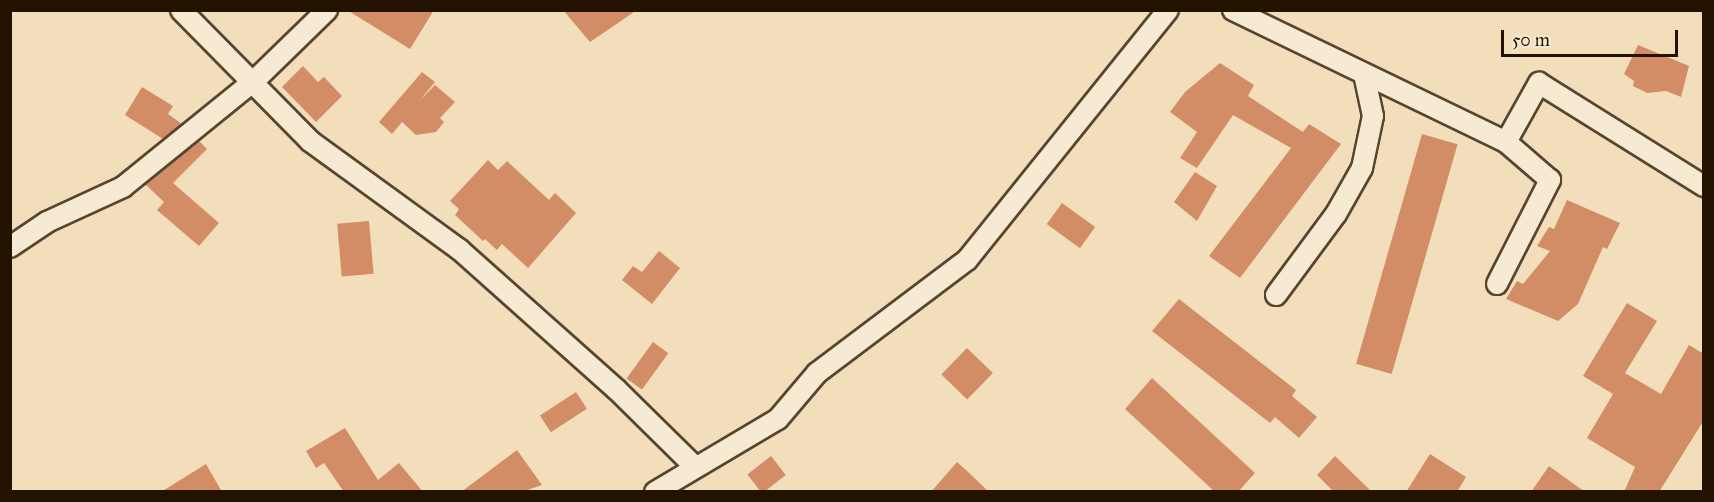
<!DOCTYPE html>
<html>
<head>
<meta charset="utf-8">
<style>
	body { margin:0 }
	#map { position:relative; width:1714px; height:502px; overflow:hidden; background:#f2debb; font-family:"IM FELL Great Primer",serif }
	div>[style] { position:absolute }
	.building>* { inset:0; background:#d28d67; transform-origin:0 0 }
	.roads { filter:drop-shadow(2px 0 #57452f) drop-shadow(-2px 0 #57452f) drop-shadow(0 2px #57452f) drop-shadow(0 -2px #57452f) }
	.street>* { height:20px; margin:-10px; padding:0 10px; transform-origin:10px; border-radius:10px; background:#f7ead3 }
	span { translate:-50% -50%; white-space:nowrap; text-align:center; line-height:1.15; -webkit-text-stroke:4.5px #f7ead3; paint-order:stroke }
	.frame { position:absolute; inset:0; border:12px solid #231200; pointer-events:none }
	.scale { position:absolute; left:1501px; top:30px; width:177px; height:27px; box-sizing:border-box; border:3px solid #231200; border-top:0; padding-left:8px; font-size:18px; line-height:21px; white-space:nowrap; color:#231200; -webkit-text-stroke:4px #f7ead3; paint-order:stroke }
</style>
</head>
<body>
<div id="map">
	<div class="building">
		<i style="clip-path:polygon(347px 10px,434px 10px,410px 49px)"></i>
		<i style="clip-path:polygon(563px 10px,637px 10px,590px 42px)"></i>
		<i style="clip-path:polygon(1638px 45px,1689px 66px,1681px 97px,1666px 91px,1647px 93px,1633px 86px,1634px 81px,1624px 74px)"></i>
		<i style="clip-path:polygon(1220px 63px,1254px 85px,1248px 96px,1303px 132px,1309px 124px,1341px 144px,1240px 278px,1209px 256px,1291px 148px,1233px 115px,1197px 168px,1180px 158px,1197px 132px,1170px 112px,1185px 92px)"></i>
		<i style="clip-path:polygon(303px 66px,318px 82px,324px 77px,342px 96px,316px 122px,282px 87px)"></i>
		<i style="clip-path:polygon(422px 72px,435px 82px,420px 100px,435px 85px,455px 102px,440px 118px,444px 122px,436px 132px,416px 135px,402px 122px,392px 134px,379px 122px)"></i>
		<i style="clip-path:polygon(142px 87px,173px 106px,168px 114px,182px 124px,163px 139px,125px 115px)"></i>
		<i style="left:1422px;top:134px;width:37px;height:239px;rotate:16deg"></i>
		<i style="clip-path:polygon(199px 141px,207px 149px,173px 183px,219px 223px,199px 246px,157px 210px,164px 202px,145px 184px)"></i>
		<i style="clip-path:polygon(488px 160px,498px 170px,507px 161px,549px 200px,555px 193px,576px 213px,528px 268px,502px 244px,497px 250px,485px 239px,483px 241px,455px 215px,459px 209px,450px 201px)"></i>
		<i style="clip-path:polygon(1195px 172px,1217px 186px,1197px 221px,1174px 202px)"></i>
		<i style="clip-path:polygon(1567px 200px,1620px 223px,1607px 249px,1603px 247px,1578px 304px,1558px 321px,1506px 299px,1517px 281px,1523px 284px,1550px 251px,1537px 246px,1549px 227px,1554px 229px)"></i>
		<i style="left:1062px;top:203px;width:41px;height:26px;rotate:36deg"></i>
		<i style="left:369px;top:221px;width:53px;height:32px;rotate:85deg"></i>
		<i style="clip-path:polygon(659px 251px,680px 268px,652px 304px,622px 280px,633px 266px,642px 272px)"></i>
		<i style="clip-path:polygon(1179px 299px,1296px 390px,1292px 396px,1317px 417px,1299px 438px,1275px 417px,1270px 423px,1152px 331px)"></i>
		<i style="clip-path:polygon(1627px 303px,1657px 321px,1625px 373px,1661px 394px,1689px 345px,1704px 354px,1704px 420px,1659px 492px,1624px 492px,1635px 467px,1587px 438px,1613px 394px,1583px 376px)"></i>
		<i style="left:653px;top:342px;width:19px;height:45px;rotate:36deg"></i>
		<i style="left:967px;top:348px;width:36px;height:37px;rotate:44deg"></i>
		<i style="clip-path:polygon(1152px 378px,1255px 473px,1238px 492px,1215px 492px,1125px 409px)"></i>
		<i style="left:576px;top:392px;width:20px;height:43px;rotate:57deg"></i>
		<i style="clip-path:polygon(345px 428px,378px 480px,399px 463px,423px 492px,344px 492px,324px 463px,316px 468px,306px 451px)"></i>
		<i style="clip-path:polygon(517px 450px,542px 485px,522px 492px,461px 492px)"></i>
		<i style="clip-path:polygon(1430px 454px,1466px 477px,1457px 492px,1406px 492px)"></i>
		<i style="left:771px;top:456px;width:24px;height:30px;rotate:52deg"></i>
		<i style="clip-path:polygon(1335px 456px,1372px 492px,1334px 492px,1317px 475px)"></i>
		<i style="clip-path:polygon(957px 462px,967px 471px,989px 492px,931px 492px)"></i>
		<i style="clip-path:polygon(206px 464px,222px 492px,161px 492px)"></i>
		<i style="clip-path:polygon(1549px 466px,1585px 492px,1531px 492px)"></i>
	</div>
	<div class="roads">
		<div class="street">
			<i style="left:181px;top:10px;width:184px;rotate:45.4deg"></i>
			<i style="left:310px;top:141px;width:185px;rotate:36deg"></i>
			<i style="left:460px;top:250px;width:209px;rotate:41.7deg"></i>
			<i style="left:616px;top:389px;width:110px;rotate:44.6deg"></i>
			<i style="left:1233px;top:10px;width:303px;rotate:25.8deg"></i>
			<i style="left:1506px;top:142px;width:68px;rotate:-60.8deg"></i>
			<i style="left:1539px;top:83px;width:195px;rotate:32deg"></i>
			<i style="left:10px;top:247px;width:45px;rotate:-34deg"></i>
			<i style="left:47px;top:222px;width:84px;rotate:-24.7deg"></i>
			<i style="left:123px;top:187px;width:169px;rotate:-39deg"></i>
			<i style="left:254px;top:81px;width:102px;rotate:-44.2deg"></i>
			<i style="left:1497px;top:284px;width:117px;rotate:-63deg"></i>
			<i style="left:1550px;top:180px;width:58px;rotate:-139.2deg"></i>
			<i style="left:1276px;top:295px;width:101px;rotate:-53.5deg"></i>
			<i style="left:1336px;top:214px;width:53px;rotate:-60.5deg"></i>
			<i style="left:1362px;top:168px;width:53px;rotate:-78.1deg"></i>
			<i style="left:1373px;top:116px;width:43px;rotate:-102.1deg"></i>
			<i style="left:655px;top:492px;width:143px;rotate:-30.7deg"></i>
			<i style="left:778px;top:419px;width:60px;rotate:-49.7deg"></i>
			<i style="left:817px;top:373px;width:188px;rotate:-37deg"></i>
			<i style="left:967px;top:260px;width:321px;rotate:-51.2deg"></i>
		</div>
	</div>
	<div class="frame"></div>
	<div class="scale">50 m</div>
</div>
</body>
</html>
